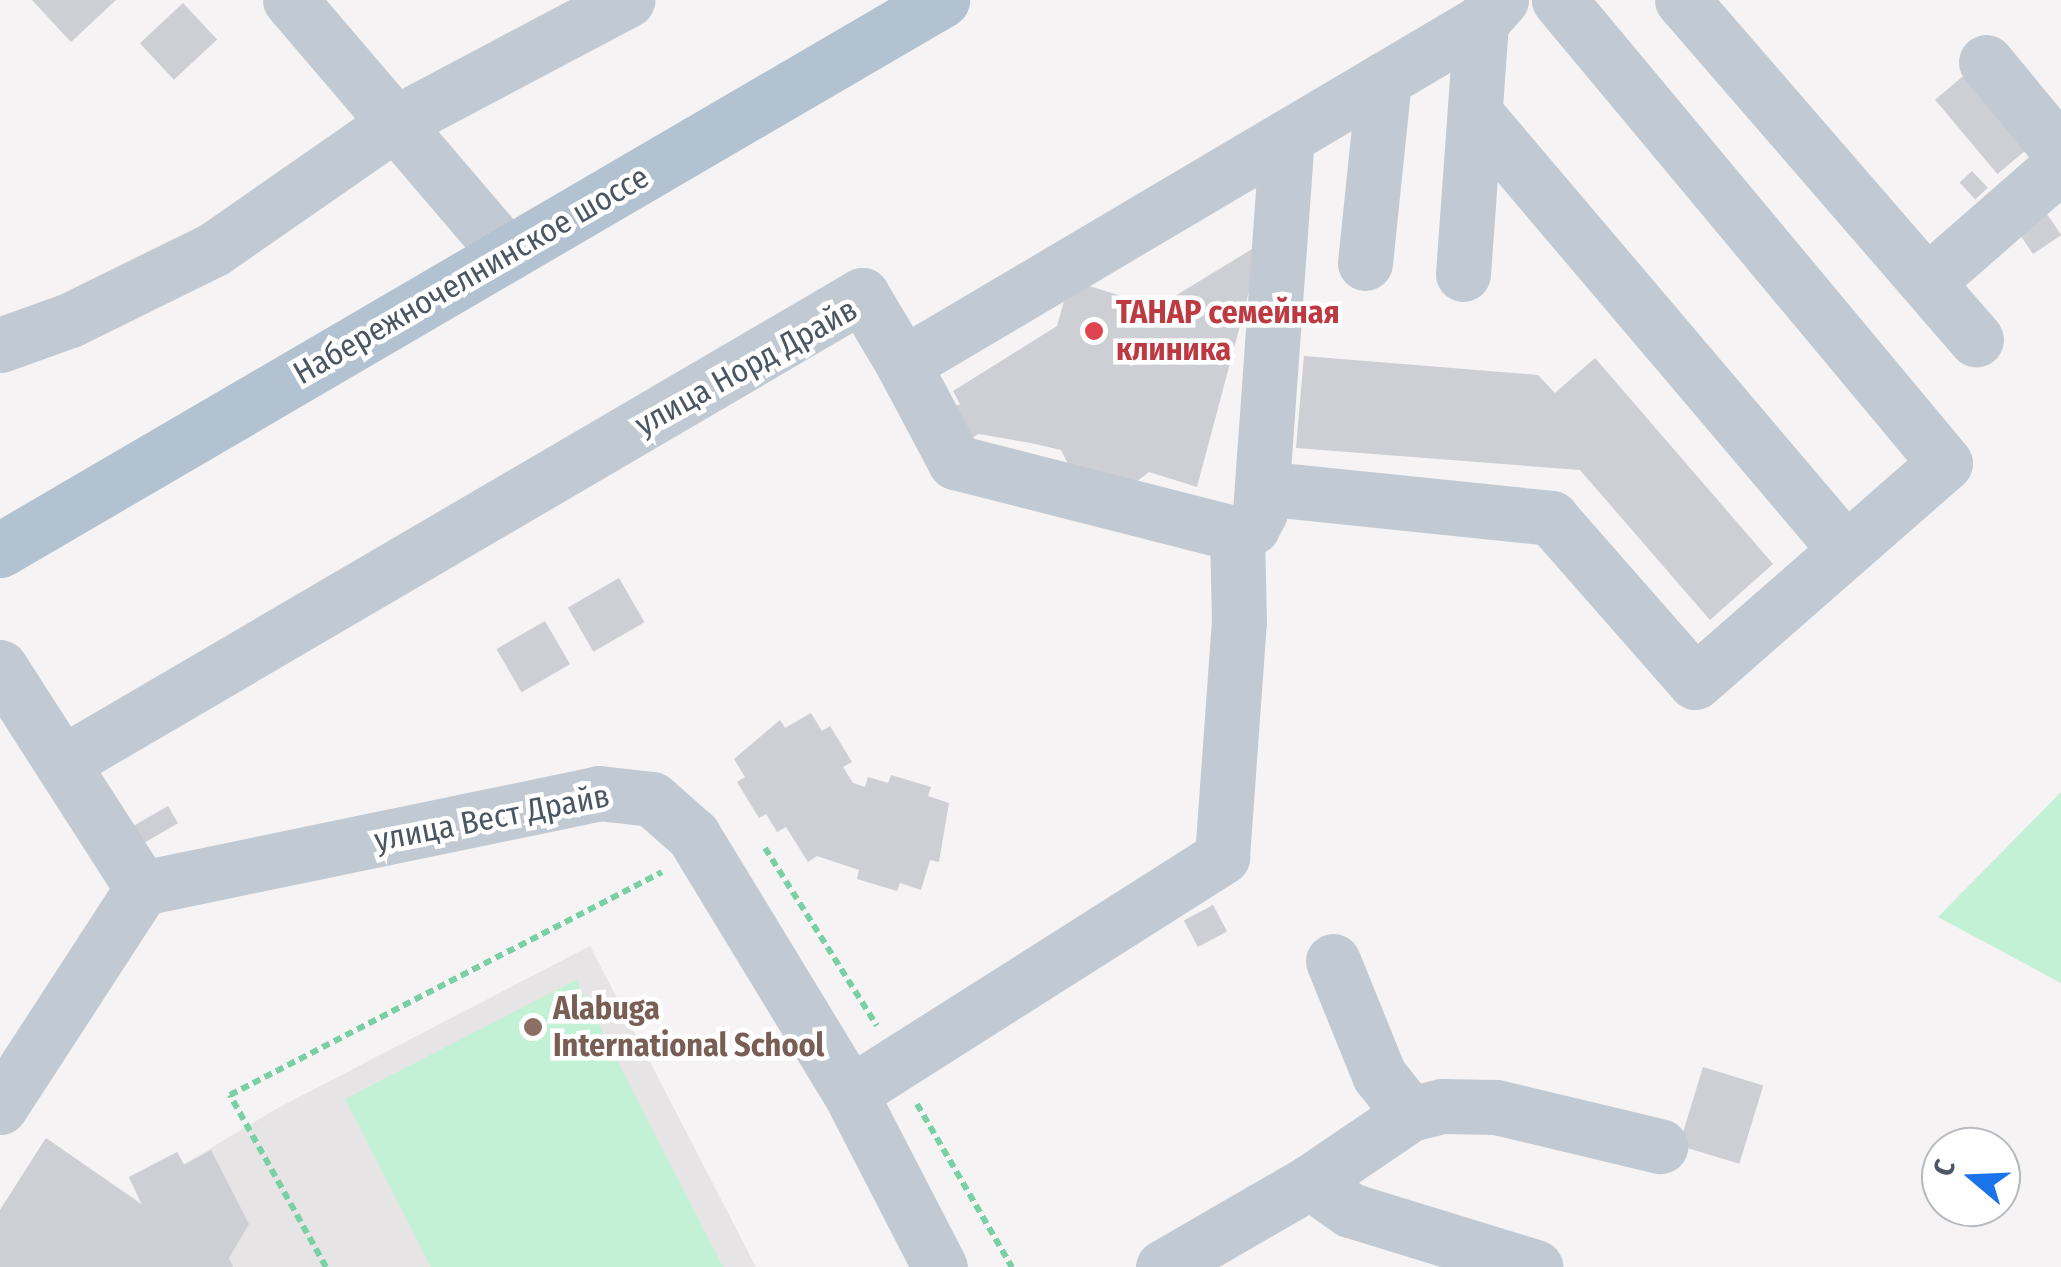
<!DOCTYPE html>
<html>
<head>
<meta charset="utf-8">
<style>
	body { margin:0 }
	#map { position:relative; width:2061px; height:1267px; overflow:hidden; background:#f5f3f3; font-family:"Fira Sans Condensed",sans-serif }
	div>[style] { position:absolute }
	.education>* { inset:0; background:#e6e4e5 }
	.green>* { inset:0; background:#c3f1d5 }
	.building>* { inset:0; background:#cdcfd5; transform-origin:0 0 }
	.path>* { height:6px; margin-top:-3px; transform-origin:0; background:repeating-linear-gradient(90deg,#7ad0a6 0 8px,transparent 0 13px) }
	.minor>* { height:55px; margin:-27.5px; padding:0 27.5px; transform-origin:27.5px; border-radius:27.5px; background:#c1cad2 }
	.major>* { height:55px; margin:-27.5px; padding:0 27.5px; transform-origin:27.5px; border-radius:27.5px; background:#b3c2d1 }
	.dots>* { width:28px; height:28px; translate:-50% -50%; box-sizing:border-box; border:5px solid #fff; border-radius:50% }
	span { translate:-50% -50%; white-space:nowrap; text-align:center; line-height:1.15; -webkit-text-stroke:9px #fff; paint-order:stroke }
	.street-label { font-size:32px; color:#4a5661 }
	.health-label { font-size:32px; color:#be3a42; font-weight:700 }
	.left { translate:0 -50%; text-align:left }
	.education-label { font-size:32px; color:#785e54; font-weight:700 }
	.north { position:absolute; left:1921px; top:1127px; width:100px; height:100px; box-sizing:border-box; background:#fff; border:2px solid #b7bbc0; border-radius:50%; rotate:289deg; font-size:28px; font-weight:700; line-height:40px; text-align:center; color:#4a5661 }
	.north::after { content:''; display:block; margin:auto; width:35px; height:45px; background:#1a73e8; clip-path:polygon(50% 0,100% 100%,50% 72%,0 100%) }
</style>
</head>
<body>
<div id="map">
	<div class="education">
		<i style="clip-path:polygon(590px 946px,756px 1267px,0 1267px,0 1210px,46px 1138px,141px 1203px,129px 1177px,177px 1152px,184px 1164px,276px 1109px)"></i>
	</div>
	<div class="green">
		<i style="clip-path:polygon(2061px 792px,2061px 983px,1938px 917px)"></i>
		<i style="clip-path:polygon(576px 980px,723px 1267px,431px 1267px,345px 1099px)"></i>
	</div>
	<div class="building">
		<i style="clip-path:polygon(32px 0,116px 0,71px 42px)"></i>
		<i style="left:183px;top:3px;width:50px;height:59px;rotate:47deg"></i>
		<i style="left:1968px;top:72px;width:97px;height:43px;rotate:50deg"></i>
		<i style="left:1972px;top:171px;width:23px;height:17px;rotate:47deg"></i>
		<i style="left:2045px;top:211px;width:29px;height:34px;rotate:56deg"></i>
		<i style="clip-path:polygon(1262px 243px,1197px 487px,1149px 472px,1136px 482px,1068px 464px,1061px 450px,1031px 443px,979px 434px,968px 440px,951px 408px,960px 404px,953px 391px,1057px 326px,1070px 280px,1157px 307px)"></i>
		<i style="clip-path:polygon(1304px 356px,1538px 375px,1555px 393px,1595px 358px,1773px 564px,1710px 620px,1580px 470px,1296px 448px)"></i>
		<i style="left:619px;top:578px;width:51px;height:59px;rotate:60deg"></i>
		<i style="left:545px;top:621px;width:50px;height:56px;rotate:60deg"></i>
		<i style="clip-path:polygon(811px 713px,822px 731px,830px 726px,852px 762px,843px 767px,853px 783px,865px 787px,868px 777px,888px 783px,891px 775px,931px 787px,928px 796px,949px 803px,939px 862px,930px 860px,921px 890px,900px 883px,897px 891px,857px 879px,859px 870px,817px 856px,808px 862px,786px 827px,777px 832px,766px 814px,759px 818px,737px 782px,745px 777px,734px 759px,780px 720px,785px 728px)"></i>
		<i style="left:168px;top:806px;width:20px;height:41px;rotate:60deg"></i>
		<i style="left:1213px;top:905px;width:30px;height:33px;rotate:62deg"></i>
		<i style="left:1703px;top:1067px;width:63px;height:82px;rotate:17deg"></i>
		<i style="clip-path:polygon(46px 1138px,142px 1205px,129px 1177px,177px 1152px,184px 1165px,211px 1150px,249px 1224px,229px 1258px,233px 1267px,0 1267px,0 1210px)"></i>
	</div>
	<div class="path">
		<i style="left:765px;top:848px;width:210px;rotate:57.8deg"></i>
		<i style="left:917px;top:1104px;width:189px;rotate:59.8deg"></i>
		<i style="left:326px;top:1267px;width:197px;rotate:-119.2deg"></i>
		<i style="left:230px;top:1095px;width:486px;rotate:-27.3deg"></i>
	</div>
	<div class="minor">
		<i style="left:290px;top:0;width:334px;rotate:49.5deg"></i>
		<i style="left:1682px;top:0;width:449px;rotate:49.1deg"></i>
		<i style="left:1986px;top:62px;width:118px;rotate:50.5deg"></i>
		<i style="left:1475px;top:113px;width:572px;rotate:49.68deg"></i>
		<i style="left:1365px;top:263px;width:185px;rotate:-84.1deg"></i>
		<i style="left:1463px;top:274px;width:253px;rotate:-85.9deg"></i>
		<i style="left:1927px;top:282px;width:178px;rotate:-41.1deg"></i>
		<i style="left:0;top:345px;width:74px;rotate:-19.7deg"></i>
		<i style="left:70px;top:320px;width:161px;rotate:-26.2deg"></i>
		<i style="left:214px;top:249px;width:221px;rotate:-34.8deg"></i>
		<i style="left:395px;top:123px;width:263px;rotate:-27.9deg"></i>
		<i style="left:903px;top:364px;width:111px;rotate:62deg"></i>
		<i style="left:955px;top:462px;width:291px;rotate:14.3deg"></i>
		<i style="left:1237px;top:534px;width:17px;rotate:-25deg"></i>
		<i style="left:1252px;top:527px;width:17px;rotate:-62deg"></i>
		<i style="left:1260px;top:512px;width:376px;rotate:-85.9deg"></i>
		<i style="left:1262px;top:488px;width:291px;rotate:5.9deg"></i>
		<i style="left:1551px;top:518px;width:218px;rotate:48.7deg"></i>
		<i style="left:1695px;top:682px;width:332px;rotate:-41.2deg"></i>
		<i style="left:1945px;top:463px;width:603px;rotate:-129.82deg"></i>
		<i style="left:0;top:667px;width:263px;rotate:57.3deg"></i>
		<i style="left:62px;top:763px;width:927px;rotate:-30.33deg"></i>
		<i style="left:862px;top:295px;width:80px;rotate:59.3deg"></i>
		<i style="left:903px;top:364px;width:672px;rotate:-30.61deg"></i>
		<i style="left:1481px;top:22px;width:30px;rotate:-48deg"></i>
		<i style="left:142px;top:888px;width:467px;rotate:-11.7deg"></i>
		<i style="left:599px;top:793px;width:53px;rotate:6.5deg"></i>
		<i style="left:652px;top:799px;width:55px;rotate:41.3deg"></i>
		<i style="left:693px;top:835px;width:302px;rotate:58.7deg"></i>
		<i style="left:850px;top:1093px;width:196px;rotate:62.7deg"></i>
		<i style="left:1333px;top:961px;width:123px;rotate:68deg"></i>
		<i style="left:1379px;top:1075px;width:50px;rotate:51.5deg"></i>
		<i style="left:850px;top:1093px;width:441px;rotate:-32.4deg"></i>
		<i style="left:1222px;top:857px;width:236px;rotate:-85.9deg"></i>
		<i style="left:1239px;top:622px;width:88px;rotate:-91.3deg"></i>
		<i style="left:0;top:1107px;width:261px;rotate:-57deg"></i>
		<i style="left:1310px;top:1182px;width:49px;rotate:35deg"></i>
		<i style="left:1350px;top:1210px;width:194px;rotate:17.1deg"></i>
		<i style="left:1163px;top:1267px;width:170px;rotate:-30deg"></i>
		<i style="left:1310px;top:1182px;width:121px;rotate:-34.2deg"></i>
		<i style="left:1410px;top:1114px;width:33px;rotate:-14deg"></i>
		<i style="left:1442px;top:1106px;width:54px;rotate:1.1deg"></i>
		<i style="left:1496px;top:1107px;width:169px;rotate:13.4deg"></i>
	</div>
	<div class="major">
		<i style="left:0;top:550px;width:1091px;rotate:-30.28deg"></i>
	</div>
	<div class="dots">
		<i style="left:1094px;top:331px;background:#e0444e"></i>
		<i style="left:533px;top:1027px;background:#8d6e63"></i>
	</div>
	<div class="street-label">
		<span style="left:471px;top:275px;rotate:-30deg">Набережночелнинское шоссе</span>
		<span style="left:746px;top:367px;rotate:-29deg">улица Норд Драйв</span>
		<span style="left:492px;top:818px;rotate:-11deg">улица Вест Драйв</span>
	</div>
	<div class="health-label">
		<span class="left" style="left:1116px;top:331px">ТАНАР семейная<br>клиника</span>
	</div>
	<div class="education-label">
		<span class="left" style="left:553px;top:1027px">Alabuga<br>International School</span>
	</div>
	<div class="north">С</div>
</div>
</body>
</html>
